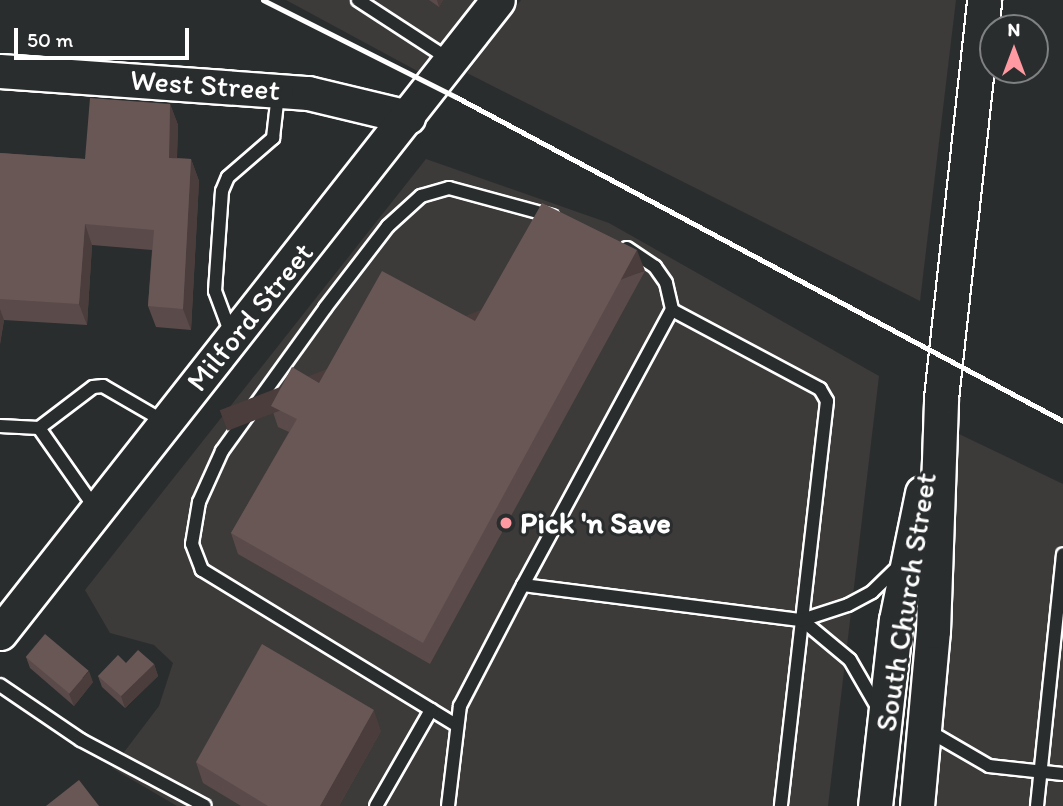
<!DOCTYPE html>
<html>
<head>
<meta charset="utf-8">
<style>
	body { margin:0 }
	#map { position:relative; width:1063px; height:806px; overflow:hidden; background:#2a2d2e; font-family:Itim,sans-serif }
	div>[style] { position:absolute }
	.built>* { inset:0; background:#3d3a3a }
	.roads { filter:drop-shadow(2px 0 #fff) drop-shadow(-2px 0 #fff) drop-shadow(0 2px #fff) drop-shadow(0 -2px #fff) }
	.lane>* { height:12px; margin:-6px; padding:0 6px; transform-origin:6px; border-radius:6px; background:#2a2d2e }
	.secondary>* { height:33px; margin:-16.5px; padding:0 16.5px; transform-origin:16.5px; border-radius:16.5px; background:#2a2d2e }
	.rail>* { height:5px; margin:-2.5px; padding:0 2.5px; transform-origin:2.5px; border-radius:2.5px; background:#fff }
	.wall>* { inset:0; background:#5a4b4a }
	.shaded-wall>* { inset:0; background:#4a3d3c; transform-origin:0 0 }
	.building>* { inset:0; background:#695756; transform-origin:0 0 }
	.dots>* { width:19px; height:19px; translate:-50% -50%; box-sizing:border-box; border:4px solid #2a2d2e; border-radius:50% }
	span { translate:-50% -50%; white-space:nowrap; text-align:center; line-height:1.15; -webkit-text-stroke:6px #2a2d2e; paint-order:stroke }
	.street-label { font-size:30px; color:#fff }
	.poi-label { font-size:30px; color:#fff; font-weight:700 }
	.left { translate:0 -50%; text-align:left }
	.north { position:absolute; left:979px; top:14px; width:70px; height:70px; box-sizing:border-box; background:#2a2d2e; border:2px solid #7f8182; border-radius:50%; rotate:0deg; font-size:19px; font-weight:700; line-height:28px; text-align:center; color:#fff }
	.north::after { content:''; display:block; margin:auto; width:24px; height:32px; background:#ff9aa2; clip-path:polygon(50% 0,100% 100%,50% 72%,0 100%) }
	.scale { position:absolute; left:14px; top:28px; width:175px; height:32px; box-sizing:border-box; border:4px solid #fff; border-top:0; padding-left:9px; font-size:21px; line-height:24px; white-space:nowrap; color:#fff; -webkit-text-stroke:5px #2a2d2e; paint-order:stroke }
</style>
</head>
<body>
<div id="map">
	<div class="built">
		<i style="clip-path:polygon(286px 0,481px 0,421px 73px)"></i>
		<i style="clip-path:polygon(521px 0,956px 0,920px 301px,467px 73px)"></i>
		<i style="clip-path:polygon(426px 159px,609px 223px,879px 376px,828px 806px,177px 806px,112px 768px,159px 706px,173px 663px,154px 645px,110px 633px,85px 590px)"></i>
		<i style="clip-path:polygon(959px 434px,1063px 484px,1063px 806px,925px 806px)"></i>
	</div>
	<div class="roads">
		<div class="lane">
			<i style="left:358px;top:0;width:110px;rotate:33.1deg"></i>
			<i style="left:627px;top:248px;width:34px;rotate:34deg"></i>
			<i style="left:655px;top:267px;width:19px;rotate:55deg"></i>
			<i style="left:666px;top:283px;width:28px;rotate:77deg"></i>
			<i style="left:231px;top:334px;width:46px;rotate:-110.4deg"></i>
			<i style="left:215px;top:291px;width:100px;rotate:-86deg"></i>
			<i style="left:222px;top:191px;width:15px;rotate:-67deg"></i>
			<i style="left:228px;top:177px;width:60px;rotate:-40.9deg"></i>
			<i style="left:273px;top:138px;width:44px;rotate:-83.5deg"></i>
			<i style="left:0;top:426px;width:39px;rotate:3deg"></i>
			<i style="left:39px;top:428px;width:68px;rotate:-37.2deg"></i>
			<i style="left:93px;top:387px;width:10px;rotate:-6deg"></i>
			<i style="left:103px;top:386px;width:72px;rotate:30.1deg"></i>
			<i style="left:39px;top:428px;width:98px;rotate:55deg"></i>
			<i style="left:523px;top:585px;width:313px;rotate:-61.6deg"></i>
			<i style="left:672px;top:310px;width:168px;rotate:28.1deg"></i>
			<i style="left:820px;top:389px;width:14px;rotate:60deg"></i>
			<i style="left:827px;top:401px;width:408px;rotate:96.5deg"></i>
			<i style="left:802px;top:620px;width:62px;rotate:39.8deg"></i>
			<i style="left:850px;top:660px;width:52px;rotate:60deg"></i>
			<i style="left:0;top:685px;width:98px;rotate:34.2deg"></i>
			<i style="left:81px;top:740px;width:140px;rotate:28deg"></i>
			<i style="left:456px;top:725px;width:298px;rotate:-148.6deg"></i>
			<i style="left:202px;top:570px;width:28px;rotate:-111deg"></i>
			<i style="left:192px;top:544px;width:43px;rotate:-80.5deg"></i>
			<i style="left:199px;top:502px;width:56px;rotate:-65.7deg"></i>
			<i style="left:222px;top:451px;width:176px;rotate:-54.2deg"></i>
			<i style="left:325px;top:308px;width:103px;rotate:-52.5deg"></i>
			<i style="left:388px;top:226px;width:45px;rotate:-42.3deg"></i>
			<i style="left:421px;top:196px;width:29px;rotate:-16deg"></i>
			<i style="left:449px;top:188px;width:107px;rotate:15.2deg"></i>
			<i style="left:927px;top:730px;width:72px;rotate:30.1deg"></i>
			<i style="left:989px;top:766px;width:74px;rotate:6.2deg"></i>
			<i style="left:376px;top:806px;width:111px;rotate:-60.2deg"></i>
			<i style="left:448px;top:806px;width:101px;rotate:-83.2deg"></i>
			<i style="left:460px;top:706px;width:136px;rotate:-62.5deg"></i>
			<i style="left:523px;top:585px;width:281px;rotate:7.2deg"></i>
			<i style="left:802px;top:620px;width:48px;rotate:-18.1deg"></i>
			<i style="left:848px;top:605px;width:27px;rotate:-28deg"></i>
			<i style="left:872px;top:592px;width:35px;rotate:-44deg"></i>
			<i style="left:1037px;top:806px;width:253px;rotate:-84.1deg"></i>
		</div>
		<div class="secondary">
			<i style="left:0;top:71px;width:309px;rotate:4.1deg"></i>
			<i style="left:308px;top:93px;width:103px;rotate:13.5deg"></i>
			<i style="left:0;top:633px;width:805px;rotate:-51.81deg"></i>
			<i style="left:875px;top:806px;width:187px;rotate:-83.6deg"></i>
			<i style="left:896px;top:620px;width:130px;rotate:-78.4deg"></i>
			<i style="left:917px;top:806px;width:176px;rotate:-84.8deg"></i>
			<i style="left:933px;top:631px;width:233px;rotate:-88deg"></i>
			<i style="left:941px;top:398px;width:400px;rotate:-83.8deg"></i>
		</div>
	</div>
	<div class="rail">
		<i style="left:263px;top:0;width:216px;rotate:26.7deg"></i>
		<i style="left:456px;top:97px;width:688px;rotate:28.09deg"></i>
	</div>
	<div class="wall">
		<i style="clip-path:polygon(429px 0,443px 0,439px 7px)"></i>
		<i style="clip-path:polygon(170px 104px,178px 125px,177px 158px,191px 159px,199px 181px,191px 330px,156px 327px,148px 306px,152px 250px,92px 245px,87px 325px,4px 320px,0 344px,0 153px,85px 159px)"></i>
		<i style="clip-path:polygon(645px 271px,430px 664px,238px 554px,231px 533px,289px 432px,278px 427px,271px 406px,319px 383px,475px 321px)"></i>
		<i style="clip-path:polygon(26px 657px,93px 682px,74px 706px,30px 668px)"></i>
		<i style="clip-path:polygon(126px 663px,154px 664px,158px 676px,125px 708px,102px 687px,98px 676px)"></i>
		<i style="clip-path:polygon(381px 731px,339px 806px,241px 806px,203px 783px,196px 762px)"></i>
	</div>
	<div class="shaded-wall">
		<i style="clip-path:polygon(437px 0,443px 0,439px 7px)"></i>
		<i style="clip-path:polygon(170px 104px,178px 125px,176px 179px,169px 158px)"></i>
		<i style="clip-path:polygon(191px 159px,199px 181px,191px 330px,183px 309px)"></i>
		<i style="clip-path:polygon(85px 224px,92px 245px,87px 325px,79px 304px)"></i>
		<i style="left:637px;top:250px;width:22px;height:447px;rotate:69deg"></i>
		<i style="clip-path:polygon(0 309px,4px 320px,0 344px)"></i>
		<i style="clip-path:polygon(154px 664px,158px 676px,125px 708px,121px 696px)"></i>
		<i style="clip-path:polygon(89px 671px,93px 682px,74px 706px,69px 694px)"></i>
		<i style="clip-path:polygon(374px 710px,381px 731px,339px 806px,320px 806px)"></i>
	</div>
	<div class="building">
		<i style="clip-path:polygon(90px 98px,170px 104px,169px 158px,191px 159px,183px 309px,148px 306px,154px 230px,85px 224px,79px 304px,0 299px,0 153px,85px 159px)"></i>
		<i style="clip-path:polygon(542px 203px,637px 250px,423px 643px,231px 533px,297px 419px,271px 406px,292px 367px,319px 383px,382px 271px,475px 321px)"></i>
		<i style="left:45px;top:634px;width:57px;height:30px;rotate:40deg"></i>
		<i style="clip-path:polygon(262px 644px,374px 710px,320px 806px,268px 806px,196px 762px)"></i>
		<i style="clip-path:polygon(138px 650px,154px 664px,121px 696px,98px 676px,118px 655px,126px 663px)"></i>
		<i style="clip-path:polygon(79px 780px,99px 806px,46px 806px)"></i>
	</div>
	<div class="dots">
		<i style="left:506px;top:523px;background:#ff9aa2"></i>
	</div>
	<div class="street-label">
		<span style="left:205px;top:85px;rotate:4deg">West Street</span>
		<span style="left:250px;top:317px;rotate:-51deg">Milford Street</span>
		<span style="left:906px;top:602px;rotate:-81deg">South Church Street</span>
	</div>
	<div class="poi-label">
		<span class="left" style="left:520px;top:523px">Pick 'n Save</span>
	</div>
	<div class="north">N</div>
	<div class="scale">50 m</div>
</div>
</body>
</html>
